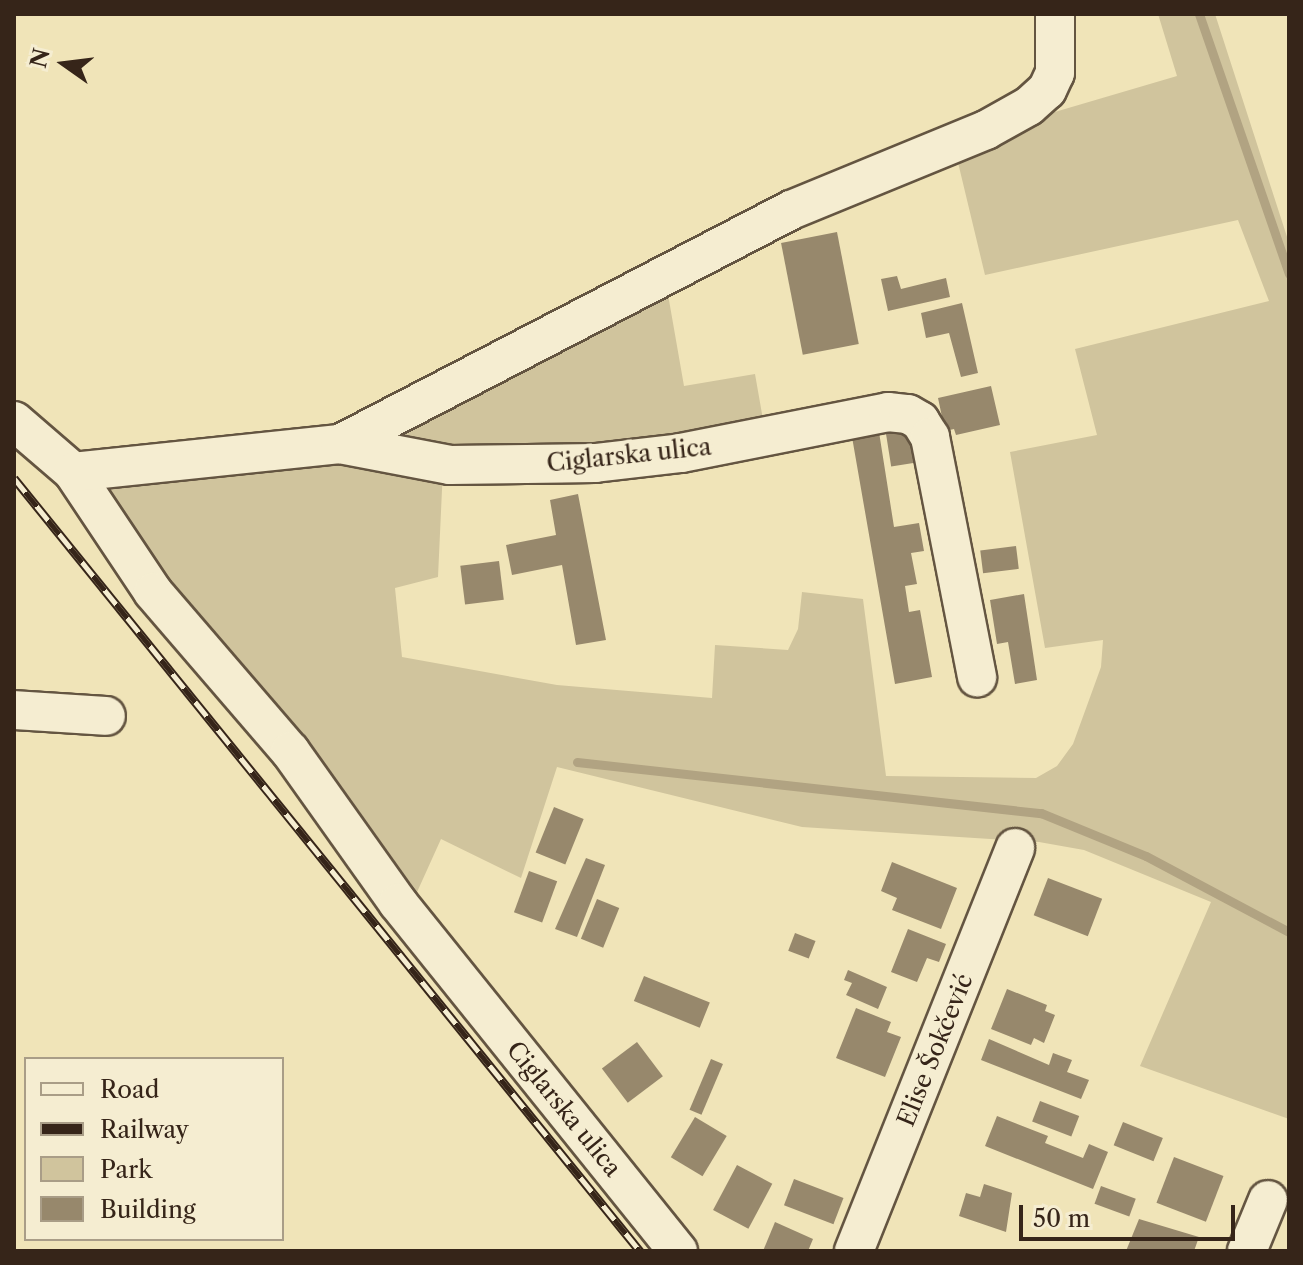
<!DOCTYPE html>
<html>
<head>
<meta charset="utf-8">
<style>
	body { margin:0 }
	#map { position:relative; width:1303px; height:1265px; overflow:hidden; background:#f0e4b8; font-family:"Libre Caslon Text",serif }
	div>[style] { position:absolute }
	.green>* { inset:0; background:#d0c49d }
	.stream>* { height:9px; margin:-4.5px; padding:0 4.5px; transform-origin:4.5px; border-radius:4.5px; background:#b1a382 }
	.building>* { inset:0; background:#97886c; transform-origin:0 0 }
	.roads { filter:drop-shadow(2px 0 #645541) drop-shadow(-2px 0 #645541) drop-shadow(0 2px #645541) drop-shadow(0 -2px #645541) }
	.minor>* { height:38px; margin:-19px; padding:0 19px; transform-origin:19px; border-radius:19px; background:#f5edd1 }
	.rail>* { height:9px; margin-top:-4.5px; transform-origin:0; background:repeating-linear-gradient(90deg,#f5edd1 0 18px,#362519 0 36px); box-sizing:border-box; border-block:2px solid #362519 }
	span { translate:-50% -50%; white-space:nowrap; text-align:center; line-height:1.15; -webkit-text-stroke:7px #f5edd1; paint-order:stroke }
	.street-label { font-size:24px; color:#362519 }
	.frame { position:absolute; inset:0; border:16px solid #362519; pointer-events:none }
	.legend { position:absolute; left:24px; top:1057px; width:260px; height:184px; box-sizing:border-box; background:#f5edd1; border:2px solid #a99d87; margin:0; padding:10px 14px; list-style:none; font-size:24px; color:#362519 }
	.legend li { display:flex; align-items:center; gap:16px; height:40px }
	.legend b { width:40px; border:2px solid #a99d87 }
	.north { position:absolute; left:24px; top:24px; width:80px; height:80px; -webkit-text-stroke:6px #f5edd1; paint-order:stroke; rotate:284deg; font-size:22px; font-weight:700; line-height:32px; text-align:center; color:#362519 }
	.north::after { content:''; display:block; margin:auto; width:28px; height:36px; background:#362519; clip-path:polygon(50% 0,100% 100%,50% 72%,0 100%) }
	.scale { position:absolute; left:1019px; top:1205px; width:216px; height:36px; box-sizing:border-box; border:4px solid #362519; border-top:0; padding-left:10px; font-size:24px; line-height:28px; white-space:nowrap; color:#362519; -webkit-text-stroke:6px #f5edd1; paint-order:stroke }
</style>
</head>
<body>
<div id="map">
	<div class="green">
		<i style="clip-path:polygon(1158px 14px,1215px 14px,1289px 243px,1289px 1119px,1140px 1066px,1211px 902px,1084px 850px,1039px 842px,802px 827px,557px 767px,521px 878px,441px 839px,413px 901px,158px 585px,106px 489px,111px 478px,342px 453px,443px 468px,438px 577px,395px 588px,402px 657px,557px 685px,712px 698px,715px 645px,788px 650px,798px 629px,802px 592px,863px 599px,886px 776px,1036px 778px,1057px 766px,1073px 744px,1101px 667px,1103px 640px,1045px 648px,1010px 452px,1097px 435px,1075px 349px,1269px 301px,1238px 220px,985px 275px,955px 150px,1031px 119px,1177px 76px)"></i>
		<i style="clip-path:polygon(666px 283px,684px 386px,755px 374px,765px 431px,536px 460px,368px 439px)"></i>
	</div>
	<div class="stream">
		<i style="left:1199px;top:14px;width:275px;rotate:70.9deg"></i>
		<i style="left:577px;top:762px;width:467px;rotate:6.3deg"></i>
		<i style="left:1041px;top:813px;width:113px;rotate:22.3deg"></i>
		<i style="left:1146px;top:856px;width:162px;rotate:28deg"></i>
	</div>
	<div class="building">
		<i style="left:837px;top:232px;width:114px;height:57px;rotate:79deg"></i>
		<i style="clip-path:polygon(897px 276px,901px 289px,946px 278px,950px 297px,888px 311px,881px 279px)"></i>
		<i style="clip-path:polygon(962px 303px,978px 373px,961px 377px,949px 333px,926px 338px,921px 313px)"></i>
		<i style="clip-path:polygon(991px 386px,1000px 425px,956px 435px,954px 429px,945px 431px,938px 398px)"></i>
		<i style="left:917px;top:425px;width:37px;height:32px;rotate:81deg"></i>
		<i style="clip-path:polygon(879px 432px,894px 527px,919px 523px,924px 551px,911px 553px,917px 584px,905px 586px,909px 612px,920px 610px,932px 677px,895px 684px,852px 437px)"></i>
		<i style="clip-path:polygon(578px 494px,606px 640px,576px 645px,562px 565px,512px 575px,506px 545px,556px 535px,550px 500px)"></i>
		<i style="left:1016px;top:546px;width:23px;height:36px;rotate:83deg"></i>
		<i style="left:499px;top:561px;width:39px;height:39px;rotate:83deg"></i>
		<i style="clip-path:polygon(1024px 594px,1037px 680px,1015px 684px,1008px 642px,997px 644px,990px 600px)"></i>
		<i style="left:554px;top:807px;width:32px;height:49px;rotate:22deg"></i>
		<i style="clip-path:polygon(586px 858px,605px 865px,577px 937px,555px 929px)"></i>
		<i style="clip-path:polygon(892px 862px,957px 888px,941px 929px,892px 910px,897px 898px,881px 891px)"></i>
		<i style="left:529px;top:871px;width:30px;height:44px;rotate:20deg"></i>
		<i style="left:1048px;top:878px;width:58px;height:40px;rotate:21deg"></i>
		<i style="left:597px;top:899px;width:24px;height:43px;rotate:22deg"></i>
		<i style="clip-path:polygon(908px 929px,946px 944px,939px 962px,927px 958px,917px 982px,891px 972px)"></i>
		<i style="left:795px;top:933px;width:22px;height:19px;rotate:21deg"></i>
		<i style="clip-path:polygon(848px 970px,887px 987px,878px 1009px,846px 995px,852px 983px,844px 980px)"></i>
		<i style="left:644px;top:976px;width:71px;height:27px;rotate:22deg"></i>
		<i style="clip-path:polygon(1007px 989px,1047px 1005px,1045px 1011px,1055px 1015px,1044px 1043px,1034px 1038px,1031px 1045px,991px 1029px)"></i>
		<i style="clip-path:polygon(856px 1008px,891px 1022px,887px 1032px,901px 1037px,885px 1077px,836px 1058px)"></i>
		<i style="clip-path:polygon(989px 1039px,1049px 1065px,1053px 1053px,1072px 1060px,1067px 1072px,1089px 1080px,1081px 1099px,981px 1060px)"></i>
		<i style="left:637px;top:1042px;width:43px;height:44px;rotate:53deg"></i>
		<i style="left:711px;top:1059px;width:13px;height:55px;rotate:23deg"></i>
		<i style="left:1040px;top:1101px;width:42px;height:22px;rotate:21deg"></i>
		<i style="clip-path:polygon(997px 1116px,1048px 1136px,1045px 1143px,1083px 1158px,1089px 1144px,1108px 1152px,1093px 1189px,985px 1146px)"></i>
		<i style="left:695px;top:1117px;width:37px;height:47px;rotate:31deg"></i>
		<i style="left:1123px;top:1122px;width:43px;height:25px;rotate:22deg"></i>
		<i style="left:1174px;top:1157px;width:53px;height:49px;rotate:21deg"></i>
		<i style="left:737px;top:1165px;width:40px;height:51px;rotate:28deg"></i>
		<i style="left:794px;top:1179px;width:53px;height:28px;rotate:21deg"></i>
		<i style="clip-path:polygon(984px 1184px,1012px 1193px,1006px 1232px,959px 1216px,966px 1193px,980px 1197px)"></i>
		<i style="left:1101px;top:1186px;width:37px;height:19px;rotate:20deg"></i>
		<i style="clip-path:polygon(1139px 1219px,1199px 1237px,1194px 1251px,1126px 1251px)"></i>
		<i style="clip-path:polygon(775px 1222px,813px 1239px,808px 1251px,763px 1251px)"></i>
	</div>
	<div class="roads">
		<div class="minor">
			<i style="left:14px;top:421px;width:78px;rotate:40.8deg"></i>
			<i style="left:73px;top:472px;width:144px;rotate:56.3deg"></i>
			<i style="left:153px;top:592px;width:210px;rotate:49.3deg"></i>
			<i style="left:290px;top:751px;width:186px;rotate:54.6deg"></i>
			<i style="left:398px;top:903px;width:447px;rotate:51.2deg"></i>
			<i style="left:340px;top:444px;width:508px;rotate:-27.42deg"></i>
			<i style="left:791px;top:210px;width:211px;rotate:-22.3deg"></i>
			<i style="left:986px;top:130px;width:49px;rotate:-29.2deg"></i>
			<i style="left:1029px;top:106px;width:24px;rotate:-42deg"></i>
			<i style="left:1047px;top:90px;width:19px;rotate:-65deg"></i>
			<i style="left:1055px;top:73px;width:59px;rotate:-90deg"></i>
			<i style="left:73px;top:472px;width:268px;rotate:-6deg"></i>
			<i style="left:340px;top:444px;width:112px;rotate:10.8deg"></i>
			<i style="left:450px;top:465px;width:145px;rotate:-0.8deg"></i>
			<i style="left:595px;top:463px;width:87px;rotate:-6.6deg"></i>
			<i style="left:681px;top:453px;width:211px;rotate:-11.2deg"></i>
			<i style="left:888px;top:412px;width:20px;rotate:6deg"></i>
			<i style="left:908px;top:414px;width:14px;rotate:30deg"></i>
			<i style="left:920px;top:421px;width:19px;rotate:58deg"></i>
			<i style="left:930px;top:437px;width:245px;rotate:78.9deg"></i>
			<i style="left:14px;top:710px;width:92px;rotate:3.7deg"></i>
			<i style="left:854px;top:1251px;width:434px;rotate:-68.2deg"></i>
			<i style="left:1247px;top:1251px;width:55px;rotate:-67.6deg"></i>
		</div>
	</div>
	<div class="rail">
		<i style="left:14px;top:478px;width:995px;rotate:51deg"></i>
	</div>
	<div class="street-label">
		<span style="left:629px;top:455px;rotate:-6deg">Ciglarska ulica</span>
		<span style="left:935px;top:1050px;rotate:-68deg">Elise Šokčević</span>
		<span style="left:564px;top:1109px;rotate:51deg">Ciglarska ulica</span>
	</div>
	<div class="frame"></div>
	<ul class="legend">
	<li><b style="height:10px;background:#f5edd1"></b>Road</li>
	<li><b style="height:10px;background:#362519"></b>Railway</li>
	<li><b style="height:22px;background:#d0c49d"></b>Park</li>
	<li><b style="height:22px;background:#97886c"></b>Building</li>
	</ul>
	<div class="north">N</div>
	<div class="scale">50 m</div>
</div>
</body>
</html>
